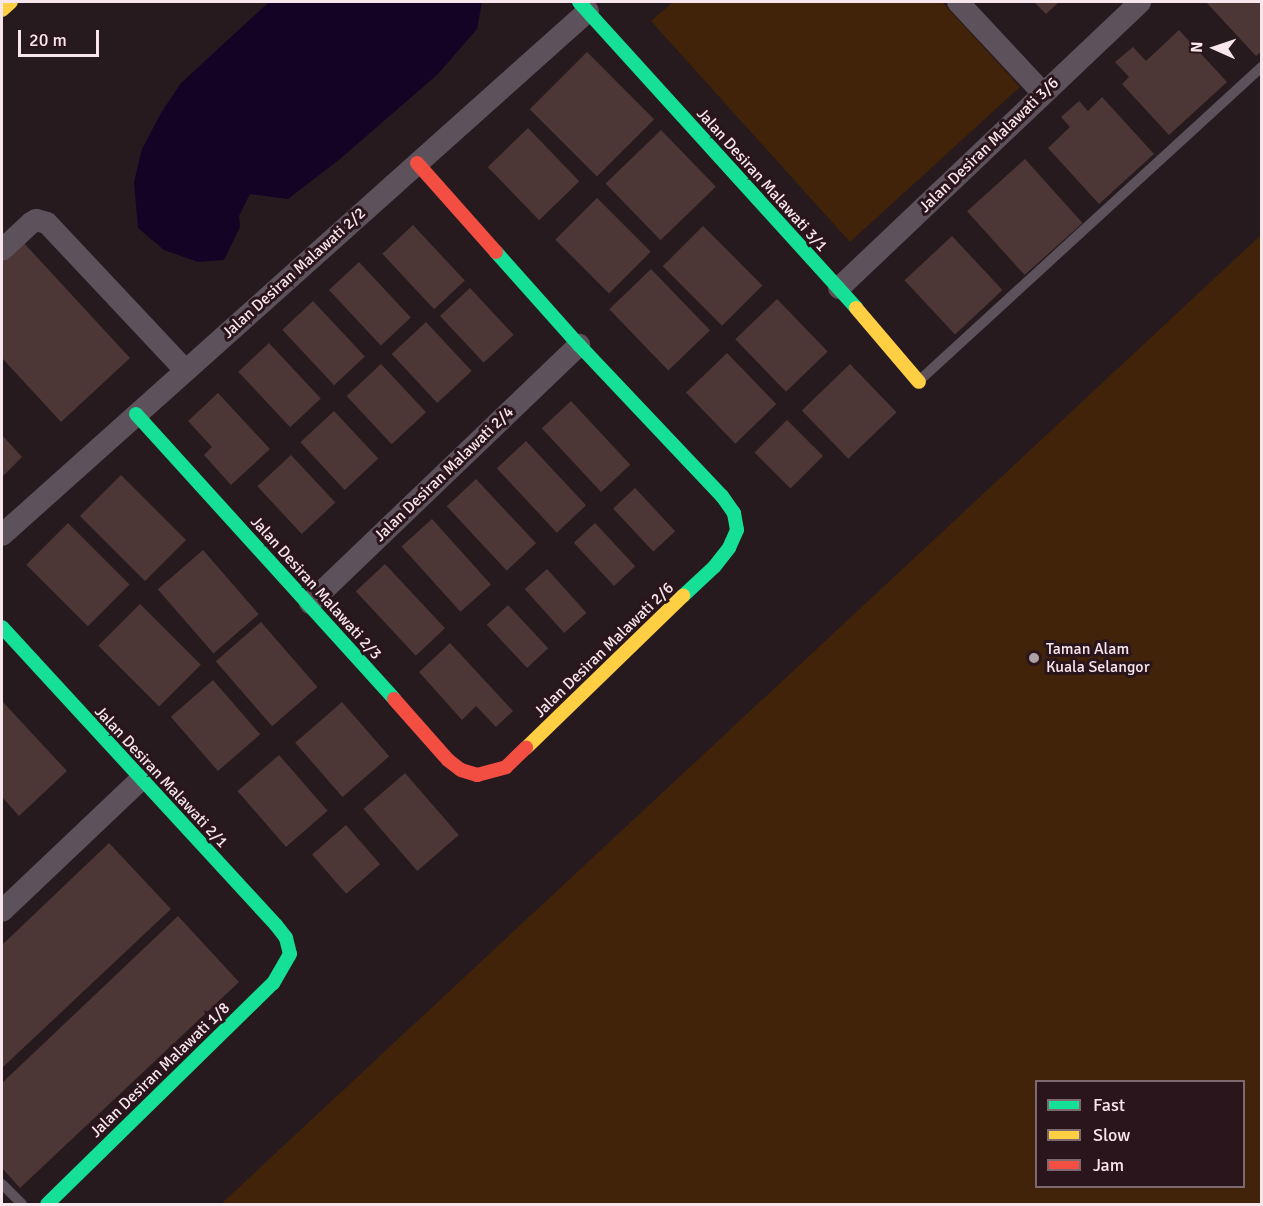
<!DOCTYPE html>
<html>
<head>
<meta charset="utf-8">
<style>
	body { margin:0 }
	#map { position:relative; width:1263px; height:1206px; overflow:hidden; background:#261a1e; font-family:Signika,sans-serif }
	div>[style] { position:absolute }
	.green>* { inset:0; background:#402308 }
	.water>* { inset:0; background:#140325 }
	.building>* { inset:0; background:#4c3636; transform-origin:0 0 }
	.lane>* { height:10px; margin:-5px; padding:0 5px; transform-origin:5px; border-radius:5px; background:#5d525b }
	.street>* { height:22px; margin:-11px; padding:0 11px; transform-origin:11px; border-radius:11px; background:#5d525b }
	.fast>* { height:14px; margin:-7px; padding:0 7px; transform-origin:7px; border-radius:7px; background:#16e098 }
	.slow>* { height:14px; margin:-7px; padding:0 7px; transform-origin:7px; border-radius:7px; background:#ffcf43 }
	.jam>* { height:14px; margin:-7px; padding:0 7px; transform-origin:7px; border-radius:7px; background:#f24e42 }
	.dots>* { width:16px; height:16px; translate:-50% -50%; box-sizing:border-box; border:3px solid #2b151c; border-radius:50% }
	span { translate:-50% -50%; white-space:nowrap; text-align:center; line-height:1.15; -webkit-text-stroke:6px #2b151c; paint-order:stroke }
	.street-label { font-size:16px; color:#f7e6eb }
	.poi-label { font-size:16px; color:#f7e6eb }
	.left { translate:0 -50%; text-align:left }
	.frame { position:absolute; inset:0; border:3px solid #f7e6eb; pointer-events:none }
	.legend { position:absolute; left:1035px; top:1080px; width:210px; height:108px; box-sizing:border-box; background:#2b151c; border:2px solid #7d696f; margin:0; padding:8px 10px; list-style:none; font-size:18px; color:#f7e6eb }
	.legend li { display:flex; align-items:center; gap:12px; height:30px }
	.legend b { width:30px; border:2px solid #7d696f }
	.north { position:absolute; left:1185px; top:18px; width:60px; height:60px; -webkit-text-stroke:4px #2b151c; paint-order:stroke; rotate:273deg; font-size:16px; font-weight:700; line-height:24px; text-align:center; color:#f7e6eb }
	.north::after { content:''; display:block; margin:auto; width:21px; height:27px; background:#f7e6eb; clip-path:polygon(50% 0,100% 100%,50% 72%,0 100%) }
	.scale { position:absolute; left:18px; top:30px; width:81px; height:27px; box-sizing:border-box; border:3px solid #f7e6eb; border-top:0; padding-left:8px; font-size:18px; line-height:21px; white-space:nowrap; color:#f7e6eb; -webkit-text-stroke:4px #2b151c; paint-order:stroke }
</style>
</head>
<body>
<div id="map">
	<div class="green">
		<i style="clip-path:polygon(673px 2px,942px 2px,1020px 87px,850px 242px,651px 21px)"></i>
		<i style="clip-path:polygon(evenodd,1261px 235px,1261px 1204px,221px 1204px,1261px 235px,1036px 1082px,1244px 1082px,1244px 1186px,1036px 1186px,1036px 1082px)"></i>
	</div>
	<div class="water">
		<i style="clip-path:polygon(269px 2px,482px 2px,477px 29px,438px 74px,340px 159px,288px 199px,250px 194px,239px 216px,240px 227px,224px 260px,198px 262px,164px 250px,138px 228px,134px 182px,142px 149px,161px 113px,181px 83px)"></i>
	</div>
	<div class="building">
		<i style="clip-path:polygon(1034px 2px,1059px 2px,1046px 14px)"></i>
		<i style="clip-path:polygon(1206px 2px,1262px 2px,1262px 51px,1256px 56px)"></i>
		<i style="clip-path:polygon(1179px 30px,1227px 82px,1169px 135px,1122px 84px,1129px 77px,1115px 62px,1133px 47px,1146px 61px)"></i>
		<i style="left:587px;top:52px;width:95px;height:81px;rotate:45deg"></i>
		<i style="clip-path:polygon(1102px 97px,1154px 154px,1099px 204px,1048px 148px,1070px 127px,1061px 117px,1079px 101px,1088px 111px)"></i>
		<i style="left:528px;top:128px;width:74px;height:56px;rotate:46deg"></i>
		<i style="left:661px;top:130px;width:79px;height:77px;rotate:46deg"></i>
		<i style="left:1025px;top:159px;width:86px;height:78px;rotate:48deg"></i>
		<i style="left:597px;top:198px;width:76px;height:59px;rotate:45deg"></i>
		<i style="left:413px;top:225px;width:76px;height:42px;rotate:47deg"></i>
		<i style="left:703px;top:226px;width:84px;height:57px;rotate:45deg"></i>
		<i style="left:952px;top:236px;width:74px;height:65px;rotate:47deg"></i>
		<i style="clip-path:polygon(23px 242px,130px 358px,61px 422px,2px 358px,2px 262px)"></i>
		<i style="left:359px;top:262px;width:76px;height:41px;rotate:47deg"></i>
		<i style="left:651px;top:269px;width:85px;height:58px;rotate:46deg"></i>
		<i style="left:470px;top:288px;width:64px;height:41px;rotate:47deg"></i>
		<i style="left:777px;top:299px;width:73px;height:58px;rotate:46deg"></i>
		<i style="left:313px;top:301px;width:76px;height:42px;rotate:47deg"></i>
		<i style="left:426px;top:322px;width:67px;height:47px;rotate:47deg"></i>
		<i style="left:269px;top:343px;width:76px;height:42px;rotate:47deg"></i>
		<i style="left:727px;top:353px;width:71px;height:57px;rotate:46deg"></i>
		<i style="left:381px;top:364px;width:66px;height:47px;rotate:47deg"></i>
		<i style="left:850px;top:364px;width:67px;height:67px;rotate:46deg"></i>
		<i style="clip-path:polygon(218px 393px,270px 449px,231px 485px,204px 455px,212px 447px,188px 421px)"></i>
		<i style="left:571px;top:401px;width:87px;height:40px;rotate:47deg"></i>
		<i style="left:334px;top:411px;width:65px;height:46px;rotate:47deg"></i>
		<i style="left:787px;top:420px;width:51px;height:46px;rotate:45deg"></i>
		<i style="clip-path:polygon(2px 435px,22px 457px,2px 477px)"></i>
		<i style="left:526px;top:441px;width:88px;height:40px;rotate:47deg"></i>
		<i style="left:291px;top:455px;width:65px;height:46px;rotate:47deg"></i>
		<i style="left:121px;top:475px;width:92px;height:58px;rotate:45deg"></i>
		<i style="left:476px;top:479px;width:88px;height:40px;rotate:47deg"></i>
		<i style="left:635px;top:488px;width:59px;height:30px;rotate:47deg"></i>
		<i style="left:432px;top:519px;width:88px;height:41px;rotate:48deg"></i>
		<i style="left:68px;top:523px;width:87px;height:59px;rotate:45deg"></i>
		<i style="left:595px;top:523px;width:59px;height:29px;rotate:47deg"></i>
		<i style="left:203px;top:550px;width:85px;height:60px;rotate:49deg"></i>
		<i style="left:385px;top:564px;width:88px;height:40px;rotate:47deg"></i>
		<i style="left:547px;top:569px;width:59px;height:30px;rotate:48deg"></i>
		<i style="left:140px;top:604px;width:86px;height:59px;rotate:45deg"></i>
		<i style="left:508px;top:605px;width:59px;height:29px;rotate:47deg"></i>
		<i style="left:261px;top:622px;width:86px;height:60px;rotate:49deg"></i>
		<i style="clip-path:polygon(450px 643px,513px 711px,496px 727px,476px 706px,462px 720px,419px 672px)"></i>
		<i style="left:213px;top:680px;width:72px;height:56px;rotate:49deg"></i>
		<i style="clip-path:polygon(2px 701px,67px 771px,19px 816px,2px 797px)"></i>
		<i style="left:342px;top:702px;width:72px;height:62px;rotate:49deg"></i>
		<i style="left:279px;top:755px;width:74px;height:55px;rotate:49deg"></i>
		<i style="left:405px;top:773px;width:82px;height:55px;rotate:49deg"></i>
		<i style="left:346px;top:825px;width:52px;height:45px;rotate:49deg"></i>
		<i style="clip-path:polygon(109px 843px,171px 909px,2px 1068px,2px 945px)"></i>
		<i style="clip-path:polygon(178px 916px,239px 982px,20px 1188px,2px 1168px,2px 1083px)"></i>
	</div>
	<div class="lane">
		<i style="left:921px;top:379px;width:462px;rotate:-42.5deg"></i>
		<i style="left:2px;top:1184px;width:28px;rotate:45deg"></i>
	</div>
	<div class="street">
		<i style="left:958px;top:2px;width:125px;rotate:47deg"></i>
		<i style="left:2px;top:250px;width:40px;rotate:-43deg"></i>
		<i style="left:31px;top:223px;width:6px;rotate:-31deg"></i>
		<i style="left:36px;top:220px;width:11px;rotate:15deg"></i>
		<i style="left:47px;top:223px;width:202px;rotate:46.8deg"></i>
		<i style="left:839px;top:288px;width:415px;rotate:-43.5deg"></i>
		<i style="left:2px;top:535px;width:786px;rotate:-41.8deg"></i>
		<i style="left:310px;top:603px;width:373px;rotate:-43.8deg"></i>
		<i style="left:2px;top:911px;width:190px;rotate:-43.5deg"></i>
	</div>
	<div class="fast">
		<i style="left:579px;top:2px;width:413px;rotate:47.8deg"></i>
		<i style="left:496px;top:252px;width:125px;rotate:48.3deg"></i>
		<i style="left:579px;top:345px;width:208px;rotate:46.6deg"></i>
		<i style="left:722px;top:496px;width:21px;rotate:55deg"></i>
		<i style="left:734px;top:513px;width:17px;rotate:80deg"></i>
		<i style="left:737px;top:530px;width:20px;rotate:114deg"></i>
		<i style="left:729px;top:548px;width:24px;rotate:128deg"></i>
		<i style="left:714px;top:567px;width:42px;rotate:136.9deg"></i>
		<i style="left:136px;top:414px;width:384px;rotate:47.8deg"></i>
		<i style="left:2px;top:627px;width:405px;rotate:47.4deg"></i>
		<i style="left:276px;top:925px;width:16px;rotate:52deg"></i>
		<i style="left:286px;top:938px;width:16px;rotate:76deg"></i>
		<i style="left:290px;top:954px;width:34px;rotate:120deg"></i>
		<i style="left:273px;top:983px;width:316px;rotate:135.6deg"></i>
	</div>
	<div class="slow">
		<i style="left:2px;top:10px;width:12px;rotate:-42deg"></i>
		<i style="left:856px;top:308px;width:97px;rotate:49.6deg"></i>
		<i style="left:526px;top:748px;width:219px;rotate:-44.1deg"></i>
	</div>
	<div class="jam">
		<i style="left:417px;top:163px;width:119px;rotate:48.4deg"></i>
		<i style="left:394px;top:699px;width:81px;rotate:48.5deg"></i>
		<i style="left:448px;top:760px;width:16px;rotate:38deg"></i>
		<i style="left:461px;top:770px;width:17px;rotate:17deg"></i>
		<i style="left:477px;top:775px;width:30px;rotate:-15deg"></i>
		<i style="left:506px;top:767px;width:28px;rotate:-44deg"></i>
	</div>
	<div class="dots">
		<i style="left:1034px;top:658px;background:#ae9fa3"></i>
	</div>
	<div class="street-label">
		<span style="left:989px;top:145px;rotate:-44deg">Jalan Desiran Malawati 3/6</span>
		<span style="left:762px;top:180px;rotate:48deg">Jalan Desiran Malawati 3/1</span>
		<span style="left:294px;top:273px;rotate:-42deg">Jalan Desiran Malawati 2/2</span>
		<span style="left:444px;top:474px;rotate:-44deg">Jalan Desiran Malawati 2/4</span>
		<span style="left:316px;top:588px;rotate:48deg">Jalan Desiran Malawati 2/3</span>
		<span style="left:604px;top:650px;rotate:-44deg">Jalan Desiran Malawati 2/6</span>
		<span style="left:161px;top:777px;rotate:47deg">Jalan Desiran Malawati 2/1</span>
		<span style="left:160px;top:1070px;rotate:-44deg">Jalan Desiran Malawati 1/8</span>
	</div>
	<div class="poi-label">
		<span class="left" style="left:1046px;top:658px">Taman Alam<br>Kuala Selangor</span>
	</div>
	<div class="frame"></div>
	<ul class="legend">
	<li><b style="height:8px;background:#16e098"></b>Fast</li>
	<li><b style="height:8px;background:#ffcf43"></b>Slow</li>
	<li><b style="height:8px;background:#f24e42"></b>Jam</li>
	</ul>
	<div class="north">N</div>
	<div class="scale">20 m</div>
</div>
</body>
</html>
